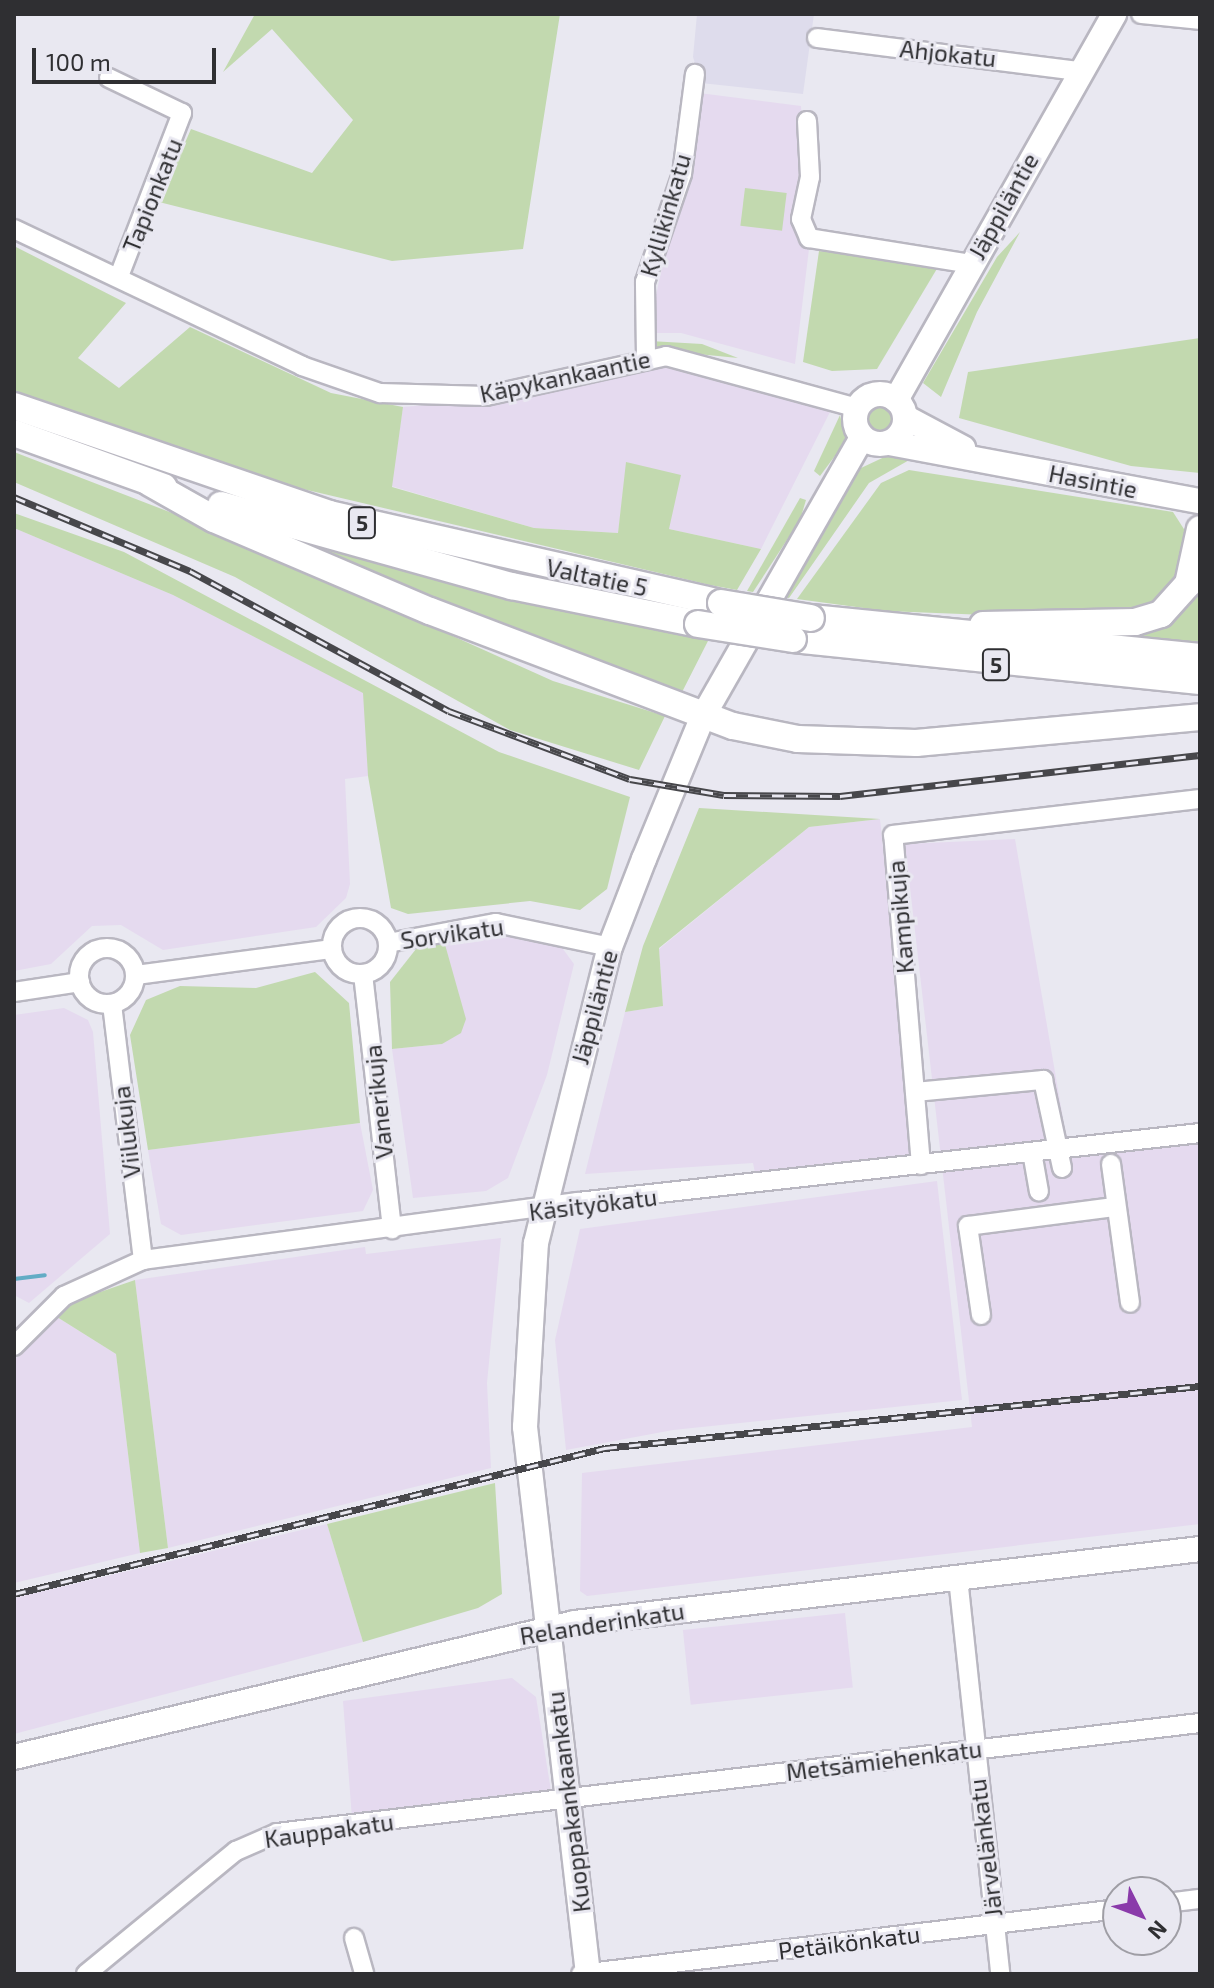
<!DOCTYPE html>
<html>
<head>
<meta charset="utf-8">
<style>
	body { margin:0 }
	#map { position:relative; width:1214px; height:1988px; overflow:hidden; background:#e9e8f1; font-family:"Exo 2",sans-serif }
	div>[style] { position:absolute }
	.commercial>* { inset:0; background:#e5daef; transform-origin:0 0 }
	.built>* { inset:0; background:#dedcec }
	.green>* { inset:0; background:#c2d9af; transform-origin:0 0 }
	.round { border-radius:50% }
	.stream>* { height:4px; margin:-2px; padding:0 2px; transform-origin:2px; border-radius:2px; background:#62acc5 }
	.roads { filter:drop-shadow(2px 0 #b9b7c1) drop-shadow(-2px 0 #b9b7c1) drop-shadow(0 2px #b9b7c1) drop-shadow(0 -2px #b9b7c1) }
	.minor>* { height:18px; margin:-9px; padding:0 9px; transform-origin:9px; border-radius:9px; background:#fff }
	.minor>.ring { margin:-9px; padding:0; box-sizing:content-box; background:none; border:18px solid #fff; border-radius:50% }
	.major>* { height:24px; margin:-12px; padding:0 12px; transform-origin:12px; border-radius:12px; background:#fff }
	.major>.ring { margin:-12px; padding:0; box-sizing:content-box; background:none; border:24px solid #fff; border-radius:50% }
	.highway>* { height:26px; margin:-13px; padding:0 13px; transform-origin:13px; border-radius:13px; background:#fff }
	.rail>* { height:7px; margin-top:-3.5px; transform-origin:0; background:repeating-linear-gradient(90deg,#e9e8f1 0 12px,#47474b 0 24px); box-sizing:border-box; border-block:2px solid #47474b }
	.bridges { filter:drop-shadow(2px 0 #b9b7c1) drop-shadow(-2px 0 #b9b7c1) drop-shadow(0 2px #b9b7c1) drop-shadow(0 -2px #b9b7c1) }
	.highway-bridge>* { height:26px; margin:-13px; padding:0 13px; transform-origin:13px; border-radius:13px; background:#fff }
	span { translate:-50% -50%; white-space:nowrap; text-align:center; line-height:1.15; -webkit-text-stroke:6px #e9e8f1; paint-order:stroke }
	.shield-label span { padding:2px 6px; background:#e9e8f1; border:2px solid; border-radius:6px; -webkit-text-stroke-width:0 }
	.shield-label { font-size:22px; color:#2f2f32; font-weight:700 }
	.street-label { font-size:24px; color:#2f2f32 }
	.frame { position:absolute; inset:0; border:16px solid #2f2f32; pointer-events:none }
	.north { position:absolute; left:1102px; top:1876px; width:80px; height:80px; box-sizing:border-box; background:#e9e8f1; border:2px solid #9f9ea5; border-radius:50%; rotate:132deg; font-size:22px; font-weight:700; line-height:32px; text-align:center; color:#2f2f32 }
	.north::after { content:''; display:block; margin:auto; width:28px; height:36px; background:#8a3aaa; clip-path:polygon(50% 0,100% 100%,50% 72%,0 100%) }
	.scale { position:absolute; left:32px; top:48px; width:184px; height:36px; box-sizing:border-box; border:4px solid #2f2f32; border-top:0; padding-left:10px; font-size:24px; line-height:28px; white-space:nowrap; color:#2f2f32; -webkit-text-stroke:6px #e9e8f1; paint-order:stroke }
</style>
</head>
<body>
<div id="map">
	<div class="commercial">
		<i style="clip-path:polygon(699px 93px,801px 106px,804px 156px,795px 231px,809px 249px,795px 364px,681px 333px,648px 333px)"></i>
		<i style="clip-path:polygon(652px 364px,831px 410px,761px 549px,669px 529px,627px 462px,618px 533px,534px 528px,391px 486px,403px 407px,510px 398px)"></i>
		<i style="clip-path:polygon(14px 528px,173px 595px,364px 693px,372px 760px,368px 776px,345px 779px,350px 884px,346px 898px,316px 927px,163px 950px,121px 925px,92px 926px,51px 964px,14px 971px)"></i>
		<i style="clip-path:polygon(880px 819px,915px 1159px,756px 1178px,753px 1163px,585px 1174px,625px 1012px,663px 1006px,659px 949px,809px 827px)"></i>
		<i style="clip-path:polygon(1015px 839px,1067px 1142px,1200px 1121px,1200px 1524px,587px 1596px,580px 1591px,582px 1473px,972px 1427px,905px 844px)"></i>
		<i style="clip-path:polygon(505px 934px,560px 945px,574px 964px,547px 1075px,508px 1178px,486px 1191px,413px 1198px,392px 1049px,442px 1044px,444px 941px)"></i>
		<i style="clip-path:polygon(64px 1008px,88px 1020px,93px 1032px,110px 1234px,29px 1303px,14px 1295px,14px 1015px)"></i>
		<i style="clip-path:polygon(360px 1123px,373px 1190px,363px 1211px,181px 1235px,161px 1224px,148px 1150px)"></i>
		<i style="clip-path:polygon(937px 1181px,962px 1400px,673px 1430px,566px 1450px,555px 1340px,580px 1229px)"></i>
		<i style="clip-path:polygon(501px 1238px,487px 1383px,491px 1468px,168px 1548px,135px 1280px,365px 1247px,366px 1254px)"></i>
		<i style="clip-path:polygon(57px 1317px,116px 1354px,140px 1553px,14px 1583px,14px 1360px)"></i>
		<i style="clip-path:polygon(327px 1524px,363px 1642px,14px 1734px,14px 1598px)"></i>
		<i style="left:845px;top:1613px;width:75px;height:163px;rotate:84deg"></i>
		<i style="clip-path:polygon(512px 1678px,536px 1697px,551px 1791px,352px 1818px,343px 1701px)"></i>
	</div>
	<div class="built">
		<i style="clip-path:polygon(697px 14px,814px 14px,803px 94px,701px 83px,693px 57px)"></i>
	</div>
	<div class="green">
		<i style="clip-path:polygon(255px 14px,560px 14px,523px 249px,392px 261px,159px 202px,191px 129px,312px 173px,353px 120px,272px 29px,223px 72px)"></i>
		<i style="left:745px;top:188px;width:42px;height:38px;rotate:7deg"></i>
		<i style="clip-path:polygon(1020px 232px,977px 312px,941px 397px,923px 383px,997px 257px)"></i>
		<i style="clip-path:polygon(14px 246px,126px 303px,78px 358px,119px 388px,190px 327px,331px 393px,403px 407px,392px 487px,534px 528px,618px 533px,626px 462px,681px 475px,669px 529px,761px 549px,737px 590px,710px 585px,248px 476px,14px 392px)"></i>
		<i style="clip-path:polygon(819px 251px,938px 267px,877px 369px,832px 371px,803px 362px)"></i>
		<i style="clip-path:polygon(1200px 338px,1200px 473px,1131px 466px,959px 418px,968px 372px)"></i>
		<i style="clip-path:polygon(650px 341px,702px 344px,738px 358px,657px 350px)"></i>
		<i class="round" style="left:863px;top:404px;width:34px;height:34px"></i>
		<i style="clip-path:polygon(840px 415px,846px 441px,820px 476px,814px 471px)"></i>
		<i style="clip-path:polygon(14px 452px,224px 533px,553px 681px,665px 716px,639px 770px,510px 730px,235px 577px,14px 482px)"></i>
		<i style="clip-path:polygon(895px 452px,911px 459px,869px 483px,789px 598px,780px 597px,861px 468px)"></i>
		<i style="clip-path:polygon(909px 470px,1173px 512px,1189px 537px,1183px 577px,1151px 611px,1084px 619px,886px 611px,797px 599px,881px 483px)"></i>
		<i style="clip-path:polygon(800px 498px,806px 500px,800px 520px,753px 592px,747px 591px)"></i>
		<i style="clip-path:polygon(14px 513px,124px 552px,499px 752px,630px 797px,607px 889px,580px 910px,530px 901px,408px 914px,391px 908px,368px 776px,363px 693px,173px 595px,14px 528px)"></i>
		<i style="clip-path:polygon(273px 533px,460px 587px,709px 639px,679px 698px)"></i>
		<i style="clip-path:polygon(1200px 574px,1200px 644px,1051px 633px,1128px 632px)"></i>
		<i style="clip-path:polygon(699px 808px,880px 819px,809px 827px,659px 948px,663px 1006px,625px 1012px,643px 946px)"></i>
		<i style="clip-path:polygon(444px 941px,466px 1019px,461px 1033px,442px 1044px,392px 1049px,390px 982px,416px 949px)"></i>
		<i style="clip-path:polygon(315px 972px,349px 1003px,360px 1123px,148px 1150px,130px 1035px,146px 1000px,180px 986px,256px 988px)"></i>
		<i style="clip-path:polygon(135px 1280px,168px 1548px,140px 1553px,116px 1354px,57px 1317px,77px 1300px)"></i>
		<i style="clip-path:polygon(495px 1483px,502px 1594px,478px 1608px,363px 1642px,327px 1524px)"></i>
	</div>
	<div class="stream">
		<i style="left:14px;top:1279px;width:31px;rotate:-7deg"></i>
	</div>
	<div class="roads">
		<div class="minor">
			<i style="left:1141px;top:14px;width:59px;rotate:5.8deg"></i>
			<i style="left:817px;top:38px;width:264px;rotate:7.2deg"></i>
			<i style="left:109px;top:78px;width:81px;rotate:25.6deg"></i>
			<i style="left:182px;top:113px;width:175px;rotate:111.1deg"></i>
			<i style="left:807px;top:121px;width:56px;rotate:86.9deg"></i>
			<i style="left:810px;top:177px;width:43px;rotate:102.1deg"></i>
			<i style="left:801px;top:219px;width:21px;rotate:67deg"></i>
			<i style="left:809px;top:238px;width:164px;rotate:9.1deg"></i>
			<i style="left:14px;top:229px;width:319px;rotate:25.4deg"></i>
			<i style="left:302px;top:366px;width:83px;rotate:19.1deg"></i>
			<i style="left:380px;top:393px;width:106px;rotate:1.6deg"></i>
			<i style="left:486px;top:396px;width:184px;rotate:-12.5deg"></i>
			<i style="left:666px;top:356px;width:198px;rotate:15.2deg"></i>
			<i style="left:646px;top:357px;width:75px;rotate:-90.8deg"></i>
			<i style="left:645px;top:282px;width:114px;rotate:-71.1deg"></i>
			<i style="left:682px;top:174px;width:101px;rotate:-82.6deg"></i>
			<i class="ring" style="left:332px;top:918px;width:38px;height:38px"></i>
			<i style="left:388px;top:943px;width:110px;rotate:-10.5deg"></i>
			<i style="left:496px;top:923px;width:116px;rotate:11.9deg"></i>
			<i class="ring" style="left:79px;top:948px;width:38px;height:38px"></i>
			<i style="left:363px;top:974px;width:257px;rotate:83.5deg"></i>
			<i style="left:136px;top:975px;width:198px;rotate:-7.6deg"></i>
			<i style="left:14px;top:992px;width:67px;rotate:-8.6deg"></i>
			<i style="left:112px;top:1004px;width:258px;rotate:83.1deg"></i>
			<i style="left:915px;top:1092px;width:129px;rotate:-5.4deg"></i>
			<i style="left:1043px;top:1080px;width:90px;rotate:77.8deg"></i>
			<i style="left:1032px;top:1152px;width:40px;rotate:80deg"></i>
			<i style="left:1111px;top:1164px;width:140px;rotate:82.2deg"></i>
			<i style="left:921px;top:1165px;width:331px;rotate:-94.8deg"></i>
			<i style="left:893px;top:835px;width:309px;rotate:-6.7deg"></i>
			<i style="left:981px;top:1315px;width:90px;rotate:-98.3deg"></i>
			<i style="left:968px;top:1226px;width:148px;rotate:-7.4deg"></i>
			<i style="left:14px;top:1346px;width:71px;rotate:-45deg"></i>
			<i style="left:64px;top:1296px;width:87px;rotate:-24.5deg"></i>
			<i style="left:143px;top:1260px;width:439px;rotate:-7.6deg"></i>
			<i style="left:578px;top:1202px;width:626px;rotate:-6.33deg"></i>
			<i style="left:958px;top:1578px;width:398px;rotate:83.9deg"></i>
			<i style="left:1166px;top:1903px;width:34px;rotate:-7deg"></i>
			<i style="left:354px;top:1938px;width:37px;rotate:74deg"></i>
			<i style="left:86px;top:1974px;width:194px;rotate:-39.4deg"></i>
			<i style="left:236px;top:1851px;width:45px;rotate:-23.7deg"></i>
			<i style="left:277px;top:1833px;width:930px;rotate:-6.8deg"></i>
			<i style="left:581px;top:1974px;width:541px;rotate:-6.9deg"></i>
		</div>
		<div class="major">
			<i class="ring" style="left:855px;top:394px;width:26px;height:26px"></i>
			<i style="left:896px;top:400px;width:443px;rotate:-60.5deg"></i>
			<i style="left:905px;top:417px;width:66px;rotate:28.1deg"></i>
			<i style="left:889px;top:443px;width:316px;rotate:10.6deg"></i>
			<i style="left:14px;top:1757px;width:577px;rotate:-13.43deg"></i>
			<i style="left:575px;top:1623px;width:629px;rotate:-6.75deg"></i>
			<i style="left:588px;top:1974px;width:551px;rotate:-96.57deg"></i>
			<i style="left:525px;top:1427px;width:184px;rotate:-86.6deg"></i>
			<i style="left:536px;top:1243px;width:305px;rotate:-76deg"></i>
			<i style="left:610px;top:947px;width:94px;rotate:-68.9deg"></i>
			<i style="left:644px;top:859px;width:152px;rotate:-67.6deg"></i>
			<i style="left:702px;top:718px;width:322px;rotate:-60.3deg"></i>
		</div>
		<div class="highway">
			<i style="left:14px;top:406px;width:333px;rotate:18.9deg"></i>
			<i style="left:329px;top:514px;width:402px;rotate:12.8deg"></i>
			<i style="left:14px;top:433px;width:159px;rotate:19.8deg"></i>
			<i style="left:150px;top:483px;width:73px;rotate:29.4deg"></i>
			<i style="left:214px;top:519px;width:235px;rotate:23.1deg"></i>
			<i style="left:430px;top:611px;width:324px;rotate:20.8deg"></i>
			<i style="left:733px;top:726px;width:66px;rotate:11.3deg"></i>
			<i style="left:798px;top:739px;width:118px;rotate:1.9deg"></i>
			<i style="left:916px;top:743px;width:285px;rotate:-5.2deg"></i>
			<i style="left:221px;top:505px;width:302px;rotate:15.6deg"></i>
			<i style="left:512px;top:586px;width:190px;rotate:11.5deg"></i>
			<i style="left:811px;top:618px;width:391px;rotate:5.7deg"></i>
			<i style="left:983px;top:625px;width:152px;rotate:-1.1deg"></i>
			<i style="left:1135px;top:622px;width:27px;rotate:-17deg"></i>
			<i style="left:1161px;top:614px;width:40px;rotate:-48deg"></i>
			<i style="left:1188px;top:584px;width:56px;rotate:-77.7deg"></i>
			<i style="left:793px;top:639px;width:409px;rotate:5.9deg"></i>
		</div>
	</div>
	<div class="rail">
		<i style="left:14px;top:497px;width:191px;rotate:22.8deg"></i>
		<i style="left:190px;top:571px;width:294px;rotate:28.4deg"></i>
		<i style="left:449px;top:711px;width:193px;rotate:20.6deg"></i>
		<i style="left:630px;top:779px;width:95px;rotate:9.7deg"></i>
		<i style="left:724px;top:795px;width:116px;rotate:0.5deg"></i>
		<i style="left:840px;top:796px;width:362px;rotate:-6.5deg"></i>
		<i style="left:14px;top:1594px;width:609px;rotate:-13.88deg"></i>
		<i style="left:605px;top:1448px;width:598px;rotate:-5.95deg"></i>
	</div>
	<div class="bridges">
		<div class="highway-bridge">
			<i style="left:721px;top:603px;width:91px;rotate:9.5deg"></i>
			<i style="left:698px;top:624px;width:96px;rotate:9deg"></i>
		</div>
	</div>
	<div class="shield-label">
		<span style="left:362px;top:523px">5</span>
		<span style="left:996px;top:665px">5</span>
	</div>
	<div class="street-label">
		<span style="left:948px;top:53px;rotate:6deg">Ahjokatu</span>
		<span style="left:152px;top:195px;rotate:-68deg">Tapionkatu</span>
		<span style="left:1003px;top:206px;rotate:-61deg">Jäppiläntie</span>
		<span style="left:665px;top:215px;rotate:-74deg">Kyllikinkatu</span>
		<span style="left:565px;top:376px;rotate:-12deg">Käpykankaantie</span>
		<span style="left:1093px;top:481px;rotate:11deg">Hasintie</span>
		<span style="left:597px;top:577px;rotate:12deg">Valtatie 5</span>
		<span style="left:900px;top:917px;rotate:-95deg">Kampikuja</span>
		<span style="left:452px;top:933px;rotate:-8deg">Sorvikatu</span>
		<span style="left:594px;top:1007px;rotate:-75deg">Jäppiläntie</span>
		<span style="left:378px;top:1102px;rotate:-96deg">Vanerikuja</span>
		<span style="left:126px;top:1132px;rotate:-97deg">Viilukuja</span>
		<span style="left:593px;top:1204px;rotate:-7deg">Käsityökatu</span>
		<span style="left:602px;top:1623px;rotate:-9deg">Relanderinkatu</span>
		<span style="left:884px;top:1760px;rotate:-7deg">Metsämiehenkatu</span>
		<span style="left:568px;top:1802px;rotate:-97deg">Kuoppakankaankatu</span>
		<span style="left:329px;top:1830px;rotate:-8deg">Kauppakatu</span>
		<span style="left:985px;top:1848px;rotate:-97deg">Järvelänkatu</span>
		<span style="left:849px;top:1942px;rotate:-7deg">Petäikönkatu</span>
	</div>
	<div class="frame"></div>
	<div class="north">N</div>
	<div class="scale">100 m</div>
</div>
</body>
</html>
